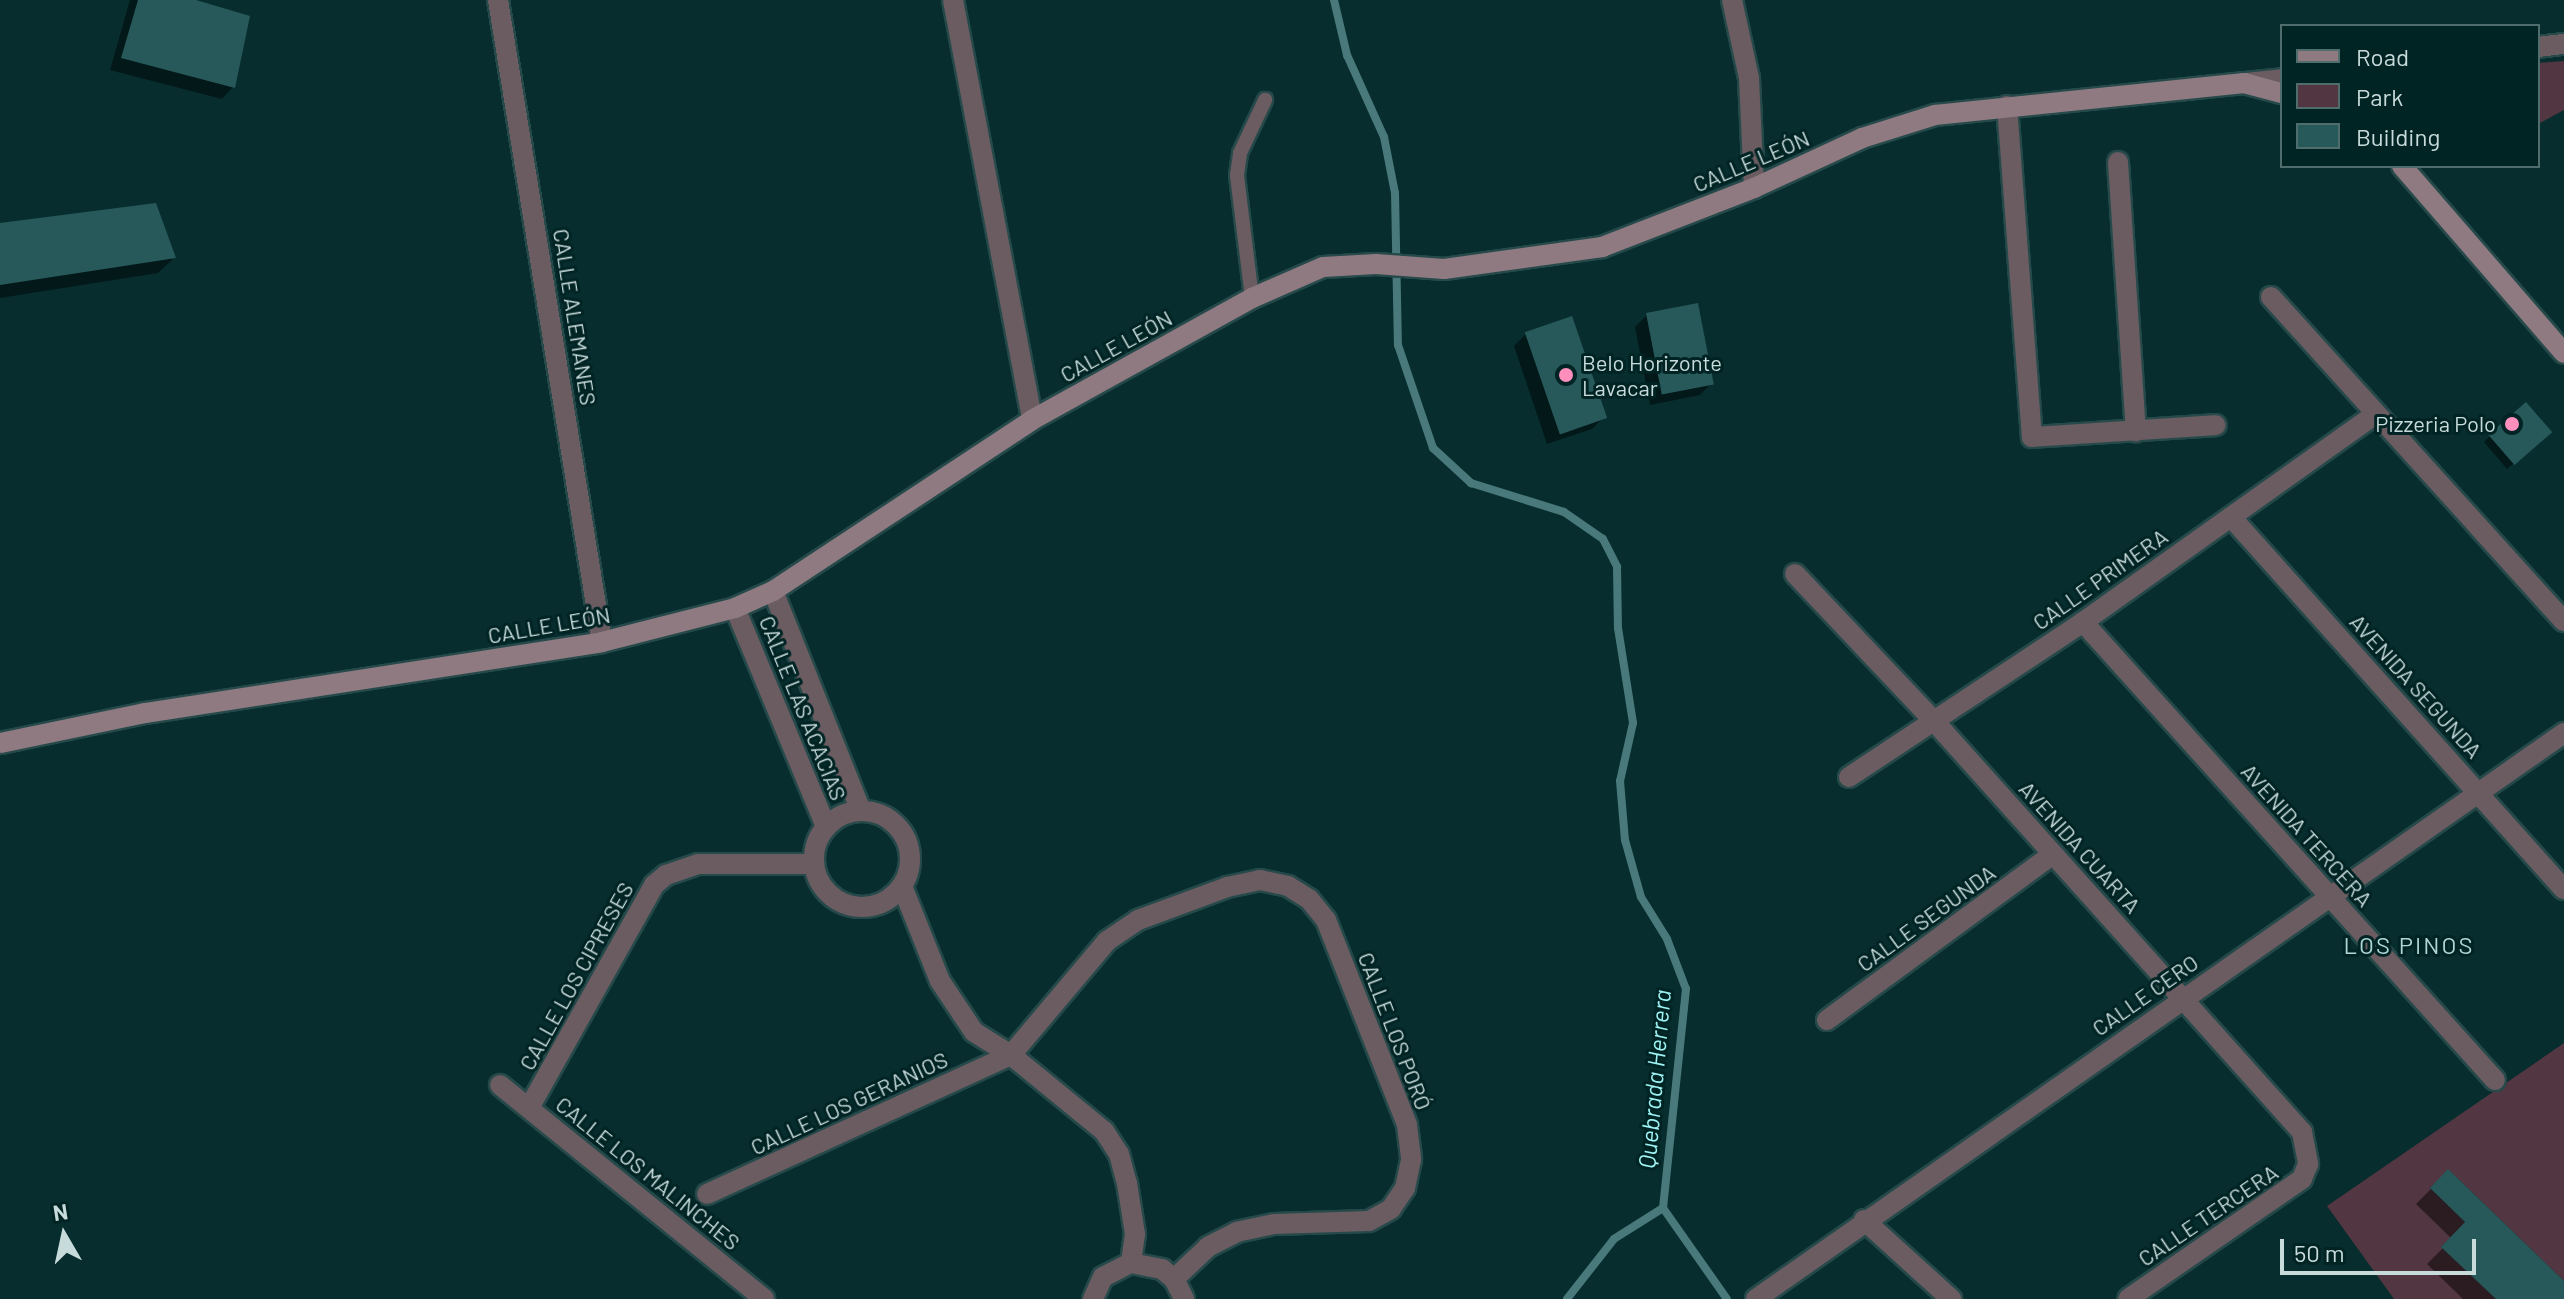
<!DOCTYPE html>
<html>
<head>
<meta charset="utf-8">
<style>
	body { margin:0 }
	#map { position:relative; width:2564px; height:1299px; overflow:hidden; background:#072d2e; font-family:Barlow,sans-serif }
	div>[style] { position:absolute }
	.green>* { inset:0; background:#523641 }
	.shadow>* { inset:0; background:#0007 }
	.stream>* { height:8px; margin:-4px; padding:0 4px; transform-origin:4px; border-radius:4px; background:#49797a }
	.building>* { inset:0; background:#28595a; transform-origin:0 0 }
	.roads { filter:drop-shadow(2px 0 #26494a) drop-shadow(-2px 0 #26494a) drop-shadow(0 2px #26494a) drop-shadow(0 -2px #26494a) }
	.lane>* { height:14px; margin:-7px; padding:0 7px; transform-origin:7px; border-radius:7px; background:#6a5c61 }
	.street>* { height:20px; margin:-10px; padding:0 10px; transform-origin:10px; border-radius:10px; background:#6a5c61 }
	.street>.ring { margin:-10px; padding:0; box-sizing:content-box; background:none; border:20px solid #6a5c61; border-radius:50% }
	.secondary>* { height:20px; margin:-10px; padding:0 10px; transform-origin:10px; border-radius:10px; background:#8f7a81 }
	.dots>* { width:22px; height:22px; translate:-50% -50%; box-sizing:border-box; border:4px solid #002324; border-radius:50% }
	span { translate:-50% -50%; white-space:nowrap; text-align:center; line-height:1.15; -webkit-text-stroke:6px #002324; paint-order:stroke }
	.street-label { font-size:22px; color:#c8dbdb }
	.poi-label { font-size:22px; color:#c8dbdb }
	.left { translate:0 -50%; text-align:left }
	.right { translate:-100% -50%; text-align:right }
	.neighbourhood-label { font-size:24px; color:#afd6d6; letter-spacing:2px }
	.water-label { font-size:24px; color:#9ef3f4; font-style:italic }
	.legend { position:absolute; left:2280px; top:24px; width:260px; height:144px; box-sizing:border-box; background:#002324; border:2px solid #506d6d; margin:0; padding:10px 14px; list-style:none; font-size:24px; color:#c8dbdb }
	.legend li { display:flex; align-items:center; gap:16px; height:40px }
	.legend b { width:40px; border:2px solid #506d6d }
	.north { position:absolute; left:24px; top:1195px; width:80px; height:80px; -webkit-text-stroke:6px #002324; paint-order:stroke; rotate:351deg; font-size:22px; font-weight:700; line-height:32px; text-align:center; color:#c8dbdb }
	.north::after { content:''; display:block; margin:auto; width:28px; height:36px; background:#c8dbdb; clip-path:polygon(50% 0,100% 100%,50% 72%,0 100%) }
	.scale { position:absolute; left:2280px; top:1239px; width:196px; height:36px; box-sizing:border-box; border:4px solid #c8dbdb; border-top:0; padding-left:10px; font-size:24px; line-height:28px; white-space:nowrap; color:#c8dbdb; -webkit-text-stroke:6px #002324; paint-order:stroke }
</style>
</head>
<body>
<div id="map">
	<div class="green">
		<i style="clip-path:polygon(2564px 61px,2564px 110px,2538px 124px,2538px 63px)"></i>
		<i style="clip-path:polygon(evenodd,2564px 1043px,2564px 1281px,2449px 1170px,2430px 1188px,2534px 1289px,2524px 1299px,2394px 1299px,2327px 1206px,2564px 1043px,2455px 1233px,2484px 1287px,2441px 1247px,2455px 1233px)"></i>
	</div>
	<div class="shadow">
		<i style="clip-path:polygon(130px 0,189px 0,233px 87px,222px 99px,110px 70px)"></i>
		<i style="clip-path:polygon(0 225px,174px 258px,158px 273px,0 298px)"></i>
		<i style="clip-path:polygon(1647px 315px,1712px 383px,1700px 395px,1650px 405px,1635px 327px)"></i>
		<i style="clip-path:polygon(1526px 334px,1604px 417px,1592px 429px,1547px 444px,1514px 346px)"></i>
		<i style="clip-path:polygon(2490px 436px,2543px 438px,2507px 469px,2484px 442px)"></i>
		<i style="clip-path:polygon(2448px 1172px,2564px 1284px,2564px 1299px,2463px 1299px,2427px 1264px,2452px 1239px,2416px 1204px)"></i>
	</div>
	<div class="stream">
		<i style="left:1334px;top:0;width:57px;rotate:76.7deg"></i>
		<i style="left:1347px;top:55px;width:90px;rotate:65.7deg"></i>
		<i style="left:1384px;top:137px;width:57px;rotate:78.9deg"></i>
		<i style="left:1395px;top:193px;width:152px;rotate:88.9deg"></i>
		<i style="left:1398px;top:345px;width:109px;rotate:71.2deg"></i>
		<i style="left:1433px;top:448px;width:52px;rotate:42.6deg"></i>
		<i style="left:1471px;top:483px;width:97px;rotate:17.3deg"></i>
		<i style="left:1564px;top:512px;width:47px;rotate:34.7deg"></i>
		<i style="left:1603px;top:539px;width:31px;rotate:63deg"></i>
		<i style="left:1617px;top:567px;width:61px;rotate:89.1deg"></i>
		<i style="left:1618px;top:628px;width:96px;rotate:81deg"></i>
		<i style="left:1633px;top:723px;width:59px;rotate:102.6deg"></i>
		<i style="left:1620px;top:781px;width:59px;rotate:85.2deg"></i>
		<i style="left:1625px;top:840px;width:59px;rotate:74.3deg"></i>
		<i style="left:1641px;top:897px;width:49px;rotate:58.2deg"></i>
		<i style="left:1667px;top:939px;width:53px;rotate:69.2deg"></i>
		<i style="left:1686px;top:989px;width:220px;rotate:96deg"></i>
		<i style="left:1663px;top:1208px;width:58px;rotate:147.7deg"></i>
		<i style="left:1614px;top:1239px;width:76px;rotate:128.1deg"></i>
		<i style="left:1663px;top:1208px;width:111px;rotate:54.9deg"></i>
	</div>
	<div class="building">
		<i style="clip-path:polygon(138px 0,196px 0,250px 16px,235px 88px,121px 58px)"></i>
		<i style="clip-path:polygon(156px 203px,176px 258px,0 285px,0 223px)"></i>
		<i style="left:1698px;top:303px;width:83px;height:53px;rotate:79deg"></i>
		<i style="left:1572px;top:316px;width:108px;height:50px;rotate:71deg"></i>
		<i style="left:2526px;top:402px;width:40px;height:50px;rotate:49deg"></i>
		<i style="clip-path:polygon(2448px 1169px,2564px 1281px,2564px 1299px,2496px 1299px,2441px 1247px,2465px 1222px,2430px 1188px)"></i>
	</div>
	<div class="roads">
		<div class="lane">
			<i style="left:1252px;top:298px;width:124px;rotate:-97deg"></i>
			<i style="left:1237px;top:175px;width:22px;rotate:-82deg"></i>
			<i style="left:1240px;top:153px;width:59px;rotate:-64.7deg"></i>
		</div>
		<div class="street">
			<i style="left:498px;top:0;width:650px;rotate:80.8deg"></i>
			<i style="left:953px;top:0;width:427px;rotate:79.3deg"></i>
			<i style="left:1732px;top:0;width:80px;rotate:77.7deg"></i>
			<i style="left:1749px;top:78px;width:110px;rotate:87.4deg"></i>
			<i style="left:2538px;top:47px;width:26px;rotate:-7deg"></i>
			<i style="left:2246px;top:83px;width:36px;rotate:-6deg"></i>
			<i style="left:2007px;top:106px;width:332px;rotate:85.7deg"></i>
			<i style="left:2032px;top:437px;width:184px;rotate:-3.7deg"></i>
			<i style="left:2118px;top:162px;width:270px;rotate:86.2deg"></i>
			<i style="left:2271px;top:297px;width:437px;rotate:47.9deg"></i>
			<i style="left:2231px;top:517px;width:499px;rotate:48.2deg"></i>
			<i style="left:1795px;top:574px;width:202px;rotate:46.6deg"></i>
			<i style="left:1934px;top:721px;width:552px;rotate:48.16deg"></i>
			<i style="left:2302px;top:1132px;width:33px;rotate:79deg"></i>
			<i style="left:2308px;top:1164px;width:16px;rotate:112deg"></i>
			<i style="left:2302px;top:1179px;width:211px;rotate:145.4deg"></i>
			<i style="left:773px;top:591px;width:237px;rotate:68.2deg"></i>
			<i style="left:735px;top:608px;width:237px;rotate:67.4deg"></i>
			<i style="left:2083px;top:622px;width:616px;rotate:48.03deg"></i>
			<i style="left:1849px;top:777px;width:281px;rotate:-33.5deg"></i>
			<i style="left:2083px;top:622px;width:357px;rotate:-35.4deg"></i>
			<i class="ring" style="left:814px;top:811px;width:76px;height:76px"></i>
			<i style="left:902px;top:886px;width:102px;rotate:68.2deg"></i>
			<i style="left:940px;top:981px;width:61px;rotate:56.3deg"></i>
			<i style="left:974px;top:1032px;width:44px;rotate:31.9deg"></i>
			<i style="left:1011px;top:1055px;width:120px;rotate:39.3deg"></i>
			<i style="left:1104px;top:1131px;width:27px;rotate:57deg"></i>
			<i style="left:1119px;top:1154px;width:30px;rotate:75deg"></i>
			<i style="left:1127px;top:1183px;width:52px;rotate:81.1deg"></i>
			<i style="left:1135px;top:1234px;width:29px;rotate:98deg"></i>
			<i style="left:1827px;top:1020px;width:279px;rotate:-36.3deg"></i>
			<i style="left:500px;top:1085px;width:340px;rotate:39deg"></i>
			<i style="left:529px;top:1108px;width:256px;rotate:-60.7deg"></i>
			<i style="left:654px;top:885px;width:16px;rotate:-40deg"></i>
			<i style="left:666px;top:875px;width:34px;rotate:-19deg"></i>
			<i style="left:698px;top:864px;width:116px"></i>
			<i style="left:707px;top:1194px;width:334px;rotate:-24.6deg"></i>
			<i style="left:1011px;top:1055px;width:149px;rotate:-49.9deg"></i>
			<i style="left:1107px;top:941px;width:37px;rotate:-34deg"></i>
			<i style="left:1138px;top:920px;width:95px;rotate:-20.3deg"></i>
			<i style="left:1227px;top:887px;width:34px;rotate:-12deg"></i>
			<i style="left:1260px;top:880px;width:29px;rotate:12deg"></i>
			<i style="left:1288px;top:886px;width:25px;rotate:32deg"></i>
			<i style="left:1309px;top:899px;width:27px;rotate:51deg"></i>
			<i style="left:1326px;top:920px;width:220px;rotate:68.4deg"></i>
			<i style="left:1407px;top:1125px;width:35px;rotate:83deg"></i>
			<i style="left:1411px;top:1160px;width:29px;rotate:102deg"></i>
			<i style="left:1405px;top:1188px;width:25px;rotate:124deg"></i>
			<i style="left:1391px;top:1209px;width:25px;rotate:151deg"></i>
			<i style="left:1369px;top:1221px;width:95px;rotate:178.2deg"></i>
			<i style="left:1274px;top:1224px;width:38px;rotate:168deg"></i>
			<i style="left:1237px;top:1232px;width:33px;rotate:153deg"></i>
			<i style="left:1208px;top:1247px;width:47px;rotate:136.7deg"></i>
			<i style="left:1864px;top:1220px;width:118px;rotate:42.2deg"></i>
			<i style="left:1093px;top:1299px;width:24px;rotate:-66deg"></i>
			<i style="left:1103px;top:1277px;width:31px;rotate:-27deg"></i>
			<i style="left:1131px;top:1263px;width:32px;rotate:11deg"></i>
			<i style="left:1162px;top:1269px;width:16px;rotate:40deg"></i>
			<i style="left:1174px;top:1279px;width:22px;rotate:63deg"></i>
			<i style="left:1756px;top:1299px;width:987px;rotate:-35.01deg"></i>
		</div>
		<div class="secondary">
			<i style="left:2402px;top:166px;width:247px;rotate:49.1deg"></i>
			<i style="left:0;top:743px;width:148px;rotate:-11.7deg"></i>
			<i style="left:145px;top:713px;width:462px;rotate:-8.8deg"></i>
			<i style="left:602px;top:642px;width:137px;rotate:-14.3deg"></i>
			<i style="left:735px;top:608px;width:42px;rotate:-24.1deg"></i>
			<i style="left:773px;top:591px;width:310px;rotate:-33.4deg"></i>
			<i style="left:1032px;top:420px;width:252px;rotate:-29deg"></i>
			<i style="left:1252px;top:298px;width:77px;rotate:-23.6deg"></i>
			<i style="left:1323px;top:267px;width:53px;rotate:-3.2deg"></i>
			<i style="left:1376px;top:264px;width:68px;rotate:4.2deg"></i>
			<i style="left:1444px;top:269px;width:160px;rotate:-7.9deg"></i>
			<i style="left:1602px;top:247px;width:163px;rotate:-21.2deg"></i>
			<i style="left:1754px;top:188px;width:119px;rotate:-24.8deg"></i>
			<i style="left:1862px;top:138px;width:77px;rotate:-17.5deg"></i>
			<i style="left:1935px;top:115px;width:311px;rotate:-5.9deg"></i>
			<i style="left:2244px;top:83px;width:39px;rotate:15deg"></i>
		</div>
	</div>
	<div class="dots">
		<i style="left:1566px;top:375px;background:#fe8ebc"></i>
		<i style="left:2512px;top:424px;background:#fe8ebc"></i>
	</div>
	<div class="street-label">
		<span style="left:1751px;top:161px;rotate:-23deg">CALLE LEÓN</span>
		<span style="left:575px;top:317px;rotate:81deg">CALLE ALEMANES</span>
		<span style="left:1116px;top:346px;rotate:-29deg">CALLE LEÓN</span>
		<span style="left:2100px;top:579px;rotate:-35deg">CALLE PRIMERA</span>
		<span style="left:549px;top:625px;rotate:-10deg">CALLE LEÓN</span>
		<span style="left:2416px;top:686px;rotate:48deg">AVENIDA SEGUNDA</span>
		<span style="left:803px;top:708px;rotate:68deg">CALLE LAS ACACIAS</span>
		<span style="left:2307px;top:835px;rotate:48deg">AVENIDA TERCERA</span>
		<span style="left:2080px;top:847px;rotate:48deg">AVENIDA CUARTA</span>
		<span style="left:1926px;top:918px;rotate:-36deg">CALLE SEGUNDA</span>
		<span style="left:576px;top:976px;rotate:-61deg">CALLE LOS CIPRESES</span>
		<span style="left:2145px;top:995px;rotate:-35deg">CALLE CERO</span>
		<span style="left:1395px;top:1031px;rotate:69deg">CALLE LOS PORÓ</span>
		<span style="left:849px;top:1103px;rotate:-25deg">CALLE LOS GERANIOS</span>
		<span style="left:648px;top:1173px;rotate:39deg">CALLE LOS MALINCHES</span>
		<span style="left:2208px;top:1215px;rotate:-34deg">CALLE TERCERA</span>
	</div>
	<div class="poi-label">
		<span class="left" style="left:1582px;top:375px">Belo Horizonte<br>Lavacar</span>
		<span class="right" style="left:2496px;top:424px">Pizzeria Polo</span>
	</div>
	<div class="neighbourhood-label">
		<span style="left:2409px;top:945px">LOS PINOS</span>
	</div>
	<div class="water-label">
		<span style="left:1654px;top:1079px;rotate:-85deg">Quebrada Herrera</span>
	</div>
	<ul class="legend">
	<li><b style="height:10px;background:#8f7a81"></b>Road</li>
	<li><b style="height:22px;background:#523641"></b>Park</li>
	<li><b style="height:22px;background:#28595a"></b>Building</li>
	</ul>
	<div class="north">N</div>
	<div class="scale">50 m</div>
</div>
</body>
</html>
